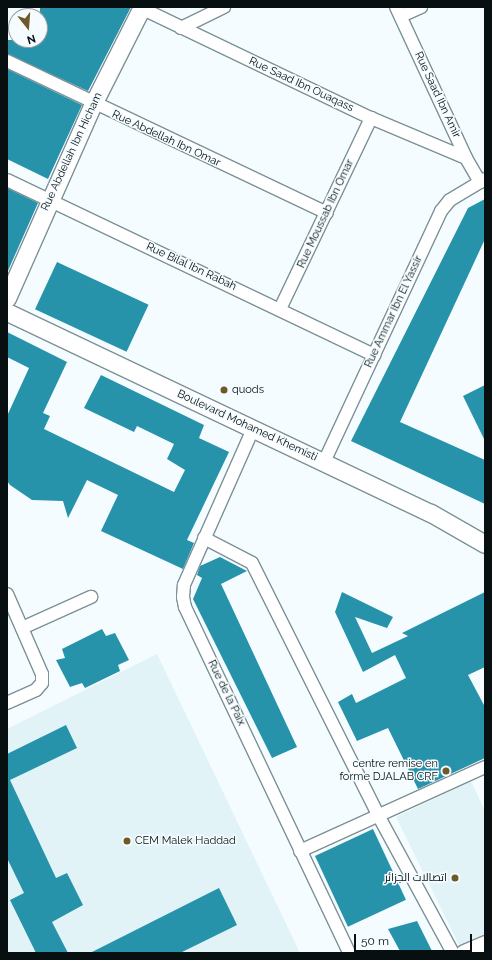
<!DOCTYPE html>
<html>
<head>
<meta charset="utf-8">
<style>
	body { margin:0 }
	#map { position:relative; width:492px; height:960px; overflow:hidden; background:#f4fcff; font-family:Raleway,Cairo,sans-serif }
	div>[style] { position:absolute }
	.built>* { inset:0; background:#e1f3f7 }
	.building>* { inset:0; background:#2693aa; transform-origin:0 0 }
	.roads { filter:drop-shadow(1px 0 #7d9197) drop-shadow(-1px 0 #7d9197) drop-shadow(0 1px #7d9197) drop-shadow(0 -1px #7d9197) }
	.street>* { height:12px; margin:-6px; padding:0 6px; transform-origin:6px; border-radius:6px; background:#fff }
	.secondary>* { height:17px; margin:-8.5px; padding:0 8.5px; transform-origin:8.5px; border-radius:8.5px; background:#fff }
	.dots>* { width:11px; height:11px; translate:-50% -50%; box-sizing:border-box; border:2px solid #f4fcff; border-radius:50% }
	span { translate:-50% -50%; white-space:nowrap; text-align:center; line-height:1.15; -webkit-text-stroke:3px #f4fcff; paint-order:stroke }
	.street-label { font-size:11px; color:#070f10 }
	.poi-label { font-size:11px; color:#070f10 }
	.left { translate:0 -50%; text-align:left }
	.right { translate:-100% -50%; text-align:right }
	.frame { position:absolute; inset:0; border:8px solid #070f10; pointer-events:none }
	.north { position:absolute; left:8px; top:8px; width:40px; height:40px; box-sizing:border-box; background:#f4fcff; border:1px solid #959d9f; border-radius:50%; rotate:163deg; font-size:11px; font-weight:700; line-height:16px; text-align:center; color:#070f10 }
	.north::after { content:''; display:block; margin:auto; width:14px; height:18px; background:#705929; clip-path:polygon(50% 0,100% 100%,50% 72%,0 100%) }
	.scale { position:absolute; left:354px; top:934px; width:118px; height:18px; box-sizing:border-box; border:2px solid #070f10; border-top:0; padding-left:5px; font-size:12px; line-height:14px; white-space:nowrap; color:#070f10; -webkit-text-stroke:3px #f4fcff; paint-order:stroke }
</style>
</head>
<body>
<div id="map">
	<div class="built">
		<i style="clip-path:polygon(157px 654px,300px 953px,7px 953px,7px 729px)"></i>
		<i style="clip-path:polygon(471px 781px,485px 811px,485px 938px,461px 949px,396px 817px)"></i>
	</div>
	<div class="building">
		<i style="clip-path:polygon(40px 7px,131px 7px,88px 91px,7px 54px,7px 40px,40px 40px)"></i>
		<i style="clip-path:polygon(7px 69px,82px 105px,48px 179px,7px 159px)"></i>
		<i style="clip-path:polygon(7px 188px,38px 203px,7px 273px)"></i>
		<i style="clip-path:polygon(485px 199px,485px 239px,400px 422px,485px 460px,485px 504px,351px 441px,468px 208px)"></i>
		<i style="left:57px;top:262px;width:101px;height:52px;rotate:25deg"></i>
		<i style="clip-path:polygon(7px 332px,67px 362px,43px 413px,50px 416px,44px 429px,174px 492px,185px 470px,167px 459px,174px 444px,137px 426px,134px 432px,84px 408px,101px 375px,204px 425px,199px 438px,229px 452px,187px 540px,194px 543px,183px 569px,101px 531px,118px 495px,87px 480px,68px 518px,63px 501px,32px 500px,10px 485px,7px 481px,7px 416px,29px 368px,7px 357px)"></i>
		<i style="clip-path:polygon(485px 385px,485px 441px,463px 396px)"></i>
		<i style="clip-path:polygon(220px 557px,247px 571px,221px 584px,297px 747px,272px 758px,193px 599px,202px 578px,197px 575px,200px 566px)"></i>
		<i style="clip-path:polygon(342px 592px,393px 617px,387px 628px,355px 617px,372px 653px,408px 636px,402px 633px,485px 592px,485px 667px,468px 675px,485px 707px,485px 758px,418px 789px,388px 728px,357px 741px,338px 702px,352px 694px,356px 703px,406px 678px,395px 655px,363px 672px,335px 612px)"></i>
		<i style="clip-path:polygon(102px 629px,106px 636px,115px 633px,129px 660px,118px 665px,120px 671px,85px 688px,82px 683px,70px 687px,56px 660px,65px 658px,62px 649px)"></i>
		<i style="clip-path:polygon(66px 725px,77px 748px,10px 780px,56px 878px,67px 873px,83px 905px,52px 922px,68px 953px,36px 953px,10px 900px,24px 893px,7px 858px,7px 754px)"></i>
		<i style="left:373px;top:829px;width:78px;height:64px;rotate:65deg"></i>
		<i style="clip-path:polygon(219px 888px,237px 925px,180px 953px,90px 953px)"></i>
		<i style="clip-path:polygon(417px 921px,433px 953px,401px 953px,388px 929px)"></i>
	</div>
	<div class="roads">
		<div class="street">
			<i style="left:139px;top:7px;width:257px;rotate:25.6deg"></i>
			<i style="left:371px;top:118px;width:103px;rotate:22.8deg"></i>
			<i style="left:396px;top:7px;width:166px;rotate:65.1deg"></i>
			<i style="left:466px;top:158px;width:28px;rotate:60deg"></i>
			<i style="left:401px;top:16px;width:22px;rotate:-24deg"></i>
			<i style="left:181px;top:28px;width:48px;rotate:-26deg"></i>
			<i style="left:7px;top:61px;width:354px;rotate:25.4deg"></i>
			<i style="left:7px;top:180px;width:407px;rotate:25.5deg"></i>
			<i style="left:280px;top:309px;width:212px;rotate:-64.5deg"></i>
			<i style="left:253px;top:429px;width:171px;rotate:113.9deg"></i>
			<i style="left:184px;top:585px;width:12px;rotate:95deg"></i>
			<i style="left:183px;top:597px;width:10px;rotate:79deg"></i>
			<i style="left:185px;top:607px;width:383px;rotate:64.6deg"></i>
			<i style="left:324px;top:462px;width:277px;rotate:-65deg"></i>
			<i style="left:441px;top:211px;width:14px;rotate:-51deg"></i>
			<i style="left:450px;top:200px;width:41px;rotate:-31deg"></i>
			<i style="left:204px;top:538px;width:54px;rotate:27.5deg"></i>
			<i style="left:252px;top:563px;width:282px;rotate:63.4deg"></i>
			<i style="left:378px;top:815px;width:157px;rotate:61.5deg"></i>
			<i style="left:7px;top:594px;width:87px;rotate:66.4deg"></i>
			<i style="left:42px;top:674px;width:9px;rotate:90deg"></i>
			<i style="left:42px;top:683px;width:9px;rotate:131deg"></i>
			<i style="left:36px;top:690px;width:32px;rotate:156deg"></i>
			<i style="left:22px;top:628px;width:76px;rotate:-24.2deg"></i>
			<i style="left:300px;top:851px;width:203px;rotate:-24.4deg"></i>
		</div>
		<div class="secondary">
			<i style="left:7px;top:298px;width:212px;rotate:-66.1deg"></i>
			<i style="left:93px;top:104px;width:109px;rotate:-63.2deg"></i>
			<i style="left:7px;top:312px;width:469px;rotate:25.4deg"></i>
			<i style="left:431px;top:513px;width:62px;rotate:29.9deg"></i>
			<i style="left:464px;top:953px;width:23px;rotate:-23deg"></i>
		</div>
	</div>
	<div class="dots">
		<i style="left:224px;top:390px;background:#705929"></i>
		<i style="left:446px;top:771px;background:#705929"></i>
		<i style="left:127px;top:841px;background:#705929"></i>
		<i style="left:455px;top:878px;background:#705929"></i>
	</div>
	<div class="street-label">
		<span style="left:301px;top:85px;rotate:25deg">Rue Saad Ibn Ouaqass</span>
		<span style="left:437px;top:95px;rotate:65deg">Rue Saad Ibn Amir</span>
		<span style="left:166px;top:139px;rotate:25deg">Rue Abdellah Ibn Omar</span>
		<span style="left:72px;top:152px;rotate:-65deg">Rue Abdellah Ibn Hicham</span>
		<span style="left:326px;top:214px;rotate:-65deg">Rue Moussab Ibn Omar</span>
		<span style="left:191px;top:267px;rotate:25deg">Rue Bilal Ibn Rabah</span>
		<span style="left:394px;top:312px;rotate:-65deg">Rue Ammar Ibn El Yassir</span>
		<span style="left:247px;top:426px;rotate:25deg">Boulevard Mohamed Khemisti</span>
		<span style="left:226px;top:693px;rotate:64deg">Rue de la Paix</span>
	</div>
	<div class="poi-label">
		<span class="left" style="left:232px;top:390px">quods</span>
		<span class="right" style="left:438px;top:771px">centre remise en<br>forme DJALAB CRF</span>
		<span class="left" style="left:135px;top:841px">CEM Malek Haddad</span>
		<span class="right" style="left:447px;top:878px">اتصالات الجزائر</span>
	</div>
	<div class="frame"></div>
	<div class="north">N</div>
	<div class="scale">50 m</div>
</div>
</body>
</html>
